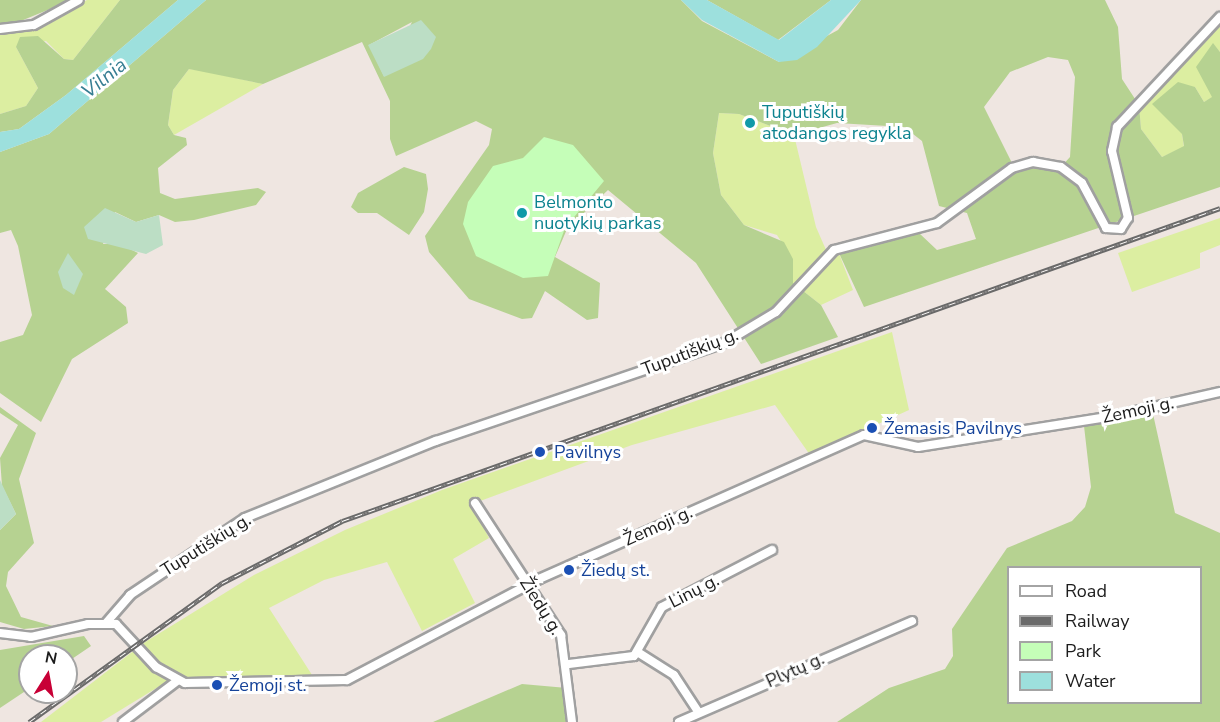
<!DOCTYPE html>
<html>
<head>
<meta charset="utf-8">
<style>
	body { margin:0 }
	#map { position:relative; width:1220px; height:722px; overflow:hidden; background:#efe6e1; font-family:"Nunito Sans",sans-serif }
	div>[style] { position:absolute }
	.grass>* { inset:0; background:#dceea1 }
	.forest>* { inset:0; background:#b6d291 }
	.wetland>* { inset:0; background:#bcdec5 }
	.park>* { inset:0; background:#c5feb8 }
	.water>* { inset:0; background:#9de0dd }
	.roads { filter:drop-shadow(2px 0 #a0a0a0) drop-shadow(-2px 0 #a0a0a0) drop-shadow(0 2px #a0a0a0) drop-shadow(0 -2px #a0a0a0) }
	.minor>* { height:8px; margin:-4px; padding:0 4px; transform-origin:4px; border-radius:4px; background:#fff }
	.rail>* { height:4.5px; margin-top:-2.25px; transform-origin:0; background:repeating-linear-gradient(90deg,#fff 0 7px,#6a6a6a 0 14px); box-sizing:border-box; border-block:2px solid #6a6a6a }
	.dots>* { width:16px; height:16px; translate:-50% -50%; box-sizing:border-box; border:3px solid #fff; border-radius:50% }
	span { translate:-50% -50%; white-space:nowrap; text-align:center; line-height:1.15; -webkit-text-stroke:6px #fff; paint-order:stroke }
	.culture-label { font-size:18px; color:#0d838f }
	.left { translate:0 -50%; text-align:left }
	.street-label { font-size:18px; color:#1c1c1c }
	.transit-label { font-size:18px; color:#164399 }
	.water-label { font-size:20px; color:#377e93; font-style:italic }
	.legend { position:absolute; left:1007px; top:566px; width:195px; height:138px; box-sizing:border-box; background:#fff; border:2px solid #a4a4a4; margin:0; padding:8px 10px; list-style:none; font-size:18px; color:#1c1c1c }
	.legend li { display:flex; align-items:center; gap:12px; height:30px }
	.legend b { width:30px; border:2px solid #a4a4a4 }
	.north { position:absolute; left:18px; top:644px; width:60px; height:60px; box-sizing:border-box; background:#fff; border:2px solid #a4a4a4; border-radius:50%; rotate:11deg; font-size:16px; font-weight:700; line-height:24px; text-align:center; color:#1c1c1c }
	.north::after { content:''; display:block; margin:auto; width:21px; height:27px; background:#c80036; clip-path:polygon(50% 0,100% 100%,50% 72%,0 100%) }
</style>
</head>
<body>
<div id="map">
	<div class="grass">
		<i style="clip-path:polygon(87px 0,120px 0,73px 60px,64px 59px,46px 41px,16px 47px,38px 88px,26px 106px,0 114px,0 33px,37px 28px)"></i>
		<i style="clip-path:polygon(1220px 20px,1220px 52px,1213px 44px,1213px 97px,1204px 102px,1195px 87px,1182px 134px,1184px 147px,1162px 157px,1141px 129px,1139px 105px)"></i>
		<i style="clip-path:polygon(189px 69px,200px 70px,263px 84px,174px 135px,168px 125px,173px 90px)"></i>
		<i style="clip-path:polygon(719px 113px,739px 114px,794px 135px,816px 227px,830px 259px,838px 251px,853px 290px,821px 305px,793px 283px,792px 259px,777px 235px,744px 225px,721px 195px,713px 153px)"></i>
		<i style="clip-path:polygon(1220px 218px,1220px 245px,1200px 253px,1200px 268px,1132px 292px,1118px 253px)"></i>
		<i style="clip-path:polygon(892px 332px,909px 410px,810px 455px,775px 405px,632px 445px,472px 504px,489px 538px,453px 559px,475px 603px,422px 631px,387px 562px,324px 580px,269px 608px,314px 678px,183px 678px,158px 664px,142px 644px,254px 575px,345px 530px,442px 490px)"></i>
		<i style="clip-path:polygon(136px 649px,168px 681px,101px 722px,41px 722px)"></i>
	</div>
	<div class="forest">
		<i style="clip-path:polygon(0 0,72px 0,11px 25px,0 24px)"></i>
		<i style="clip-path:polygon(120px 0,178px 0,66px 95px,19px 129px,0 132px,0 114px,26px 106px,38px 88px,16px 47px,20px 37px,38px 36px,64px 59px,73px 60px)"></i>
		<i style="clip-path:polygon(evenodd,206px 0,681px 0,702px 21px,779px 62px,838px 30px,861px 0,1105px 0,1118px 27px,1122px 79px,1139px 105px,1141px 129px,1162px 157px,1184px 146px,1182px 134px,1152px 104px,1178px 82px,1195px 87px,1204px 102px,1212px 97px,1196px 67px,1213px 43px,1220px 52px,1220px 187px,864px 307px,838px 251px,919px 233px,937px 250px,976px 239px,967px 213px,939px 206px,922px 141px,904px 127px,837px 123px,794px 135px,739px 114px,719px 113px,713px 153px,721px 195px,744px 225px,784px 242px,793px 259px,793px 283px,821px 305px,838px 337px,761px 364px,696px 263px,608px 190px,567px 229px,555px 257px,600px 283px,598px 318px,587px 320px,545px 291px,532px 318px,522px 319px,469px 299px,429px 252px,425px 236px,489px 145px,492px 129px,476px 121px,396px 156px,390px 139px,390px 101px,362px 42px,263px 84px,189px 69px,173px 90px,168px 125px,174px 135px,186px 138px,187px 145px,158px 168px,160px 193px,175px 199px,258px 188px,266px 192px,256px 205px,194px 220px,175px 222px,159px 215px,136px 222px,115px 212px,103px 244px,120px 244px,138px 253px,105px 289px,126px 307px,128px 323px,72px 359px,41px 422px,0 393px,0 342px,23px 335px,32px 315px,18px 246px,11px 230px,0 233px,0 152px,49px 134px,206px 0,412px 22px,384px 76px,369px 45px,412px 22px,206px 0,1048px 57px,1068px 60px,1075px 77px,1070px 157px,1060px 168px,1022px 169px,1012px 163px,984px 107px,1010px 72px,1048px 57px)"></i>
		<i style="clip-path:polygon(707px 0,831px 0,778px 40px)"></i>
		<i style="clip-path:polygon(404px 167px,426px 174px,428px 189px,424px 212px,409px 235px,377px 213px,358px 213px,351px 207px,358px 193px)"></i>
		<i style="clip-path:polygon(0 407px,36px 433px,19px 479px,34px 543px,8px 572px,6px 586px,21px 617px,53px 626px,24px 629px,0 622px,0 530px,16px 514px,2px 486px,0 458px,18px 425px,0 413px)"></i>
		<i style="clip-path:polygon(evenodd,1153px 414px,1175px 513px,1220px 533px,1220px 722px,837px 722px,889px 688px,945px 669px,953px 656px,952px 629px,1007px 548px,1072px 521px,1085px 507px,1091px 487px,1084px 426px,1153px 414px,1008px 568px,1200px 568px,1200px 702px,1008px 702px,1008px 568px)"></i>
		<i style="clip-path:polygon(84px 636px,91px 646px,66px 663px,66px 656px,30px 656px,30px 688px,0 708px,0 650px)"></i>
		<i style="clip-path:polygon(522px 684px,567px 688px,570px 722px,433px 722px)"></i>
	</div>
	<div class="wetland">
		<i style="clip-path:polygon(421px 20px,436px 37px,431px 49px,423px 59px,384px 77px,368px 45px)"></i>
		<i style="clip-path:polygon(105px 208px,136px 222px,159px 215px,163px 245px,146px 254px,88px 239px,84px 227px)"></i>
		<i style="clip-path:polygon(68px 253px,83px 274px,74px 295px,63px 288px,58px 272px)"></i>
		<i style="clip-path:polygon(0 480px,16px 514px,0 530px)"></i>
	</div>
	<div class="park">
		<i style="clip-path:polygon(544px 137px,573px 145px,604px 181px,565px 228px,548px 276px,523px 278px,476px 256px,463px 224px,468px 202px,493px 166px,523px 158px)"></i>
	</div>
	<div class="water">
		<i style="clip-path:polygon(178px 0,206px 0,49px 134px,0 152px,0 132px,19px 129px,66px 95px)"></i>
		<i style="clip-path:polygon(681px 0,707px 0,779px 40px,831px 0,861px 0,817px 47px,797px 60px,779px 62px,702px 20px)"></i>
	</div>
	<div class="roads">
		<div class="minor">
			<i style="left:0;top:29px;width:34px;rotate:-7deg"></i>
			<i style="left:34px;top:25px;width:51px;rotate:-29.1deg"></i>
			<i style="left:475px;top:503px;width:158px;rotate:56.9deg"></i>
			<i style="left:561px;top:635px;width:88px;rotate:82.8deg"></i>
			<i style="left:106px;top:623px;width:37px;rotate:-49deg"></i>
			<i style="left:130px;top:595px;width:138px;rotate:-33.8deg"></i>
			<i style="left:245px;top:518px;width:206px;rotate:-22deg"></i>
			<i style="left:436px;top:441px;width:306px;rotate:-18.8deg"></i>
			<i style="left:726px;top:342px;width:58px;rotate:-31deg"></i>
			<i style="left:776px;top:312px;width:85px;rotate:-46.9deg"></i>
			<i style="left:834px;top:250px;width:106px;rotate:-14.7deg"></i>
			<i style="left:937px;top:223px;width:93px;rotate:-36.3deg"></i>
			<i style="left:1012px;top:168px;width:22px;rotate:-16deg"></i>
			<i style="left:1033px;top:162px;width:28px;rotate:10deg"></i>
			<i style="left:1061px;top:167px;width:26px;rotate:37deg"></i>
			<i style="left:1082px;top:183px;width:51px;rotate:61.9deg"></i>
			<i style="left:1106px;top:228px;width:15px;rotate:4deg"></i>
			<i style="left:1121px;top:229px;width:13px;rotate:-58deg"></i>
			<i style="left:1128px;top:218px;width:69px;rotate:-103.4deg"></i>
			<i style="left:1112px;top:151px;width:25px;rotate:-78deg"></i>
			<i style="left:1117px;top:127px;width:151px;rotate:-46.9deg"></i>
			<i style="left:0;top:633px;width:31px;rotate:7deg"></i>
			<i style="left:31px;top:637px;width:58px;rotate:-12.8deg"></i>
			<i style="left:88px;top:624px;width:28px"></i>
			<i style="left:116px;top:624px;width:59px;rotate:47.1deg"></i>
			<i style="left:156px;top:667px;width:33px;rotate:29deg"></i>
			<i style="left:185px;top:683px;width:162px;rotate:-1.1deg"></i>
			<i style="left:347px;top:680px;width:217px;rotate:-27.7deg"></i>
			<i style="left:539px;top:579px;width:355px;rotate:-23.9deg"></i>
			<i style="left:864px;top:435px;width:55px;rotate:12.5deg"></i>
			<i style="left:918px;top:447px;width:198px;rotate:-9deg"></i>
			<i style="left:1114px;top:416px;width:109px;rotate:-12.8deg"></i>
			<i style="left:639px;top:653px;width:41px;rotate:32.2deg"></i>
			<i style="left:674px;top:675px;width:45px;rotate:56.7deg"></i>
			<i style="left:569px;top:664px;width:65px;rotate:-7deg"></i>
			<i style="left:634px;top:656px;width:56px;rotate:-60.3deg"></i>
			<i style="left:662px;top:607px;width:124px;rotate:-27.4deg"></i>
			<i style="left:123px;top:722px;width:68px;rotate:-37.2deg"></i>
			<i style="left:679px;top:722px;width:254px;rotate:-23.4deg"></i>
		</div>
	</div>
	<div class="rail">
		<i style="left:29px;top:722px;width:238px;rotate:-35.8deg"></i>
		<i style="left:222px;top:583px;width:135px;rotate:-27.3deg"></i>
		<i style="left:342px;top:521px;width:932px;rotate:-19.62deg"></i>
	</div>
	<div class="dots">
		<i style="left:750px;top:123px;background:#0f9aa8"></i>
		<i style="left:522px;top:213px;background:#0f9aa8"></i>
		<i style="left:872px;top:428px;background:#1a4fb4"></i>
		<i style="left:540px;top:452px;background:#1a4fb4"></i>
		<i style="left:569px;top:570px;background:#1a4fb4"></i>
		<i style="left:217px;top:685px;background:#1a4fb4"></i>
	</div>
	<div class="culture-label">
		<span class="left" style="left:762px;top:123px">Tuputiškių<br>atodangos regykla</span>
		<span class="left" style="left:534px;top:213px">Belmonto<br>nuotykių parkas</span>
	</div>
	<div class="street-label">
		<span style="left:690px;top:352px;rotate:-21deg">Tuputiškių g.</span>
		<span style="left:1138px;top:410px;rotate:-12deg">Žemoji g.</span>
		<span style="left:658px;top:526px;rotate:-24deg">Žemoji g.</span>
		<span style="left:206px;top:545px;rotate:-32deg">Tuputiškių g.</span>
		<span style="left:694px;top:591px;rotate:-27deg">Linų g.</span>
		<span style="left:541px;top:606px;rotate:58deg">Žiedų g.</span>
		<span style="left:795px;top:670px;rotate:-24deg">Plytų g.</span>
	</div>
	<div class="transit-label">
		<span class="left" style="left:884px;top:428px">Žemasis Pavilnys</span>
		<span class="left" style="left:554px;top:452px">Pavilnys</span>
		<span class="left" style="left:581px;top:570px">Žiedų st.</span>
		<span class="left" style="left:229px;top:685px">Žemoji st.</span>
	</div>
	<div class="water-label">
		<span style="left:104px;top:78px;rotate:-39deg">Vilnia</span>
	</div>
	<ul class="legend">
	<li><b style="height:8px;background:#fff"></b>Road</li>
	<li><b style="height:8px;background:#6a6a6a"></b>Railway</li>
	<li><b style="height:16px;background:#c5feb8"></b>Park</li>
	<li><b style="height:16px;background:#9de0dd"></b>Water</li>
	</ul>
	<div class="north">N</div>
</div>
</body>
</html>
